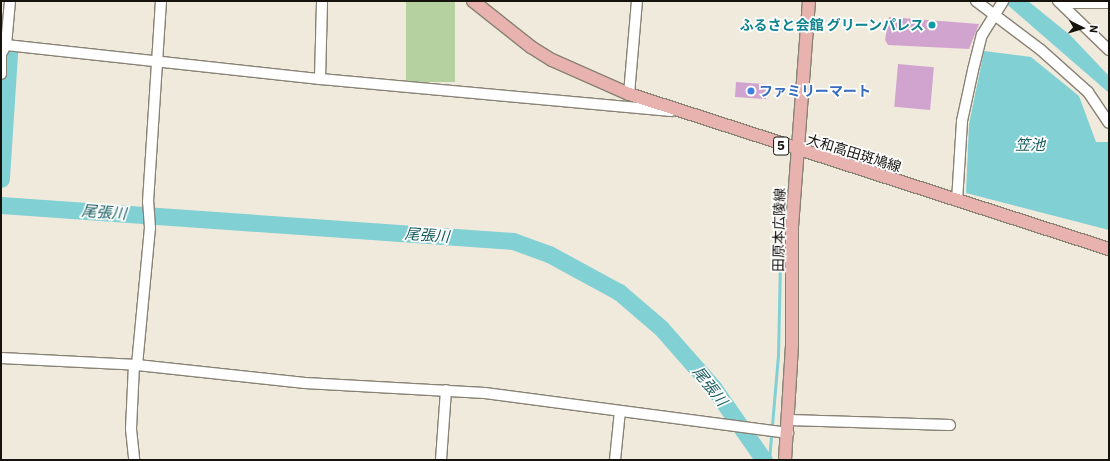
<!DOCTYPE html>
<html>
<head>
<meta charset="utf-8">
<style>
	body { margin:0 }
	#map { position:relative; width:1110px; height:461px; overflow:hidden; background:#f0eadc; font-family:"IBM Plex Sans","Noto Sans JP",sans-serif }
	div>[style] { position:absolute }
	.green>* { inset:0; background:#b6d1a0; transform-origin:0 0 }
	.water>* { inset:0; background:#81d0d4 }
	.stream>* { height:3px; margin:-1.5px; padding:0 1.5px; transform-origin:1.5px; border-radius:1.5px; background:#81d0d4 }
	.river>* { height:17px; margin:-8.5px; padding:0 8.5px; transform-origin:8.5px; border-radius:8.5px; background:#81d0d4 }
	.building>* { inset:0; background:#d1a4cf; transform-origin:0 0 }
	.roads { filter:drop-shadow(1px 0 #888275) drop-shadow(-1px 0 #888275) drop-shadow(0 1px #888275) drop-shadow(0 -1px #888275) }
	.minor>* { height:10px; margin:-5px; padding:0 5px; transform-origin:5px; border-radius:5px; background:#fff }
	.major>* { height:12px; margin:-6px; padding:0 6px; transform-origin:6px; border-radius:6px; background:#e8b3af }
	.dots>* { width:11px; height:11px; translate:-50% -50%; box-sizing:border-box; border:2px solid #fff; border-radius:50% }
	span { translate:-50% -50%; white-space:nowrap; text-align:center; line-height:1.15; -webkit-text-stroke:3.5px #fff; paint-order:stroke }
	.shield-label span { padding:1px 3px; background:#fff; border:1px solid; border-radius:3px; -webkit-text-stroke-width:0 }
	.shield-label { font-size:13px; color:#16130f; font-weight:700 }
	.culture-label { font-size:14px; color:#0d838f; font-weight:700 }
	.right { translate:-100% -50%; text-align:right }
	.shop-label { font-size:14px; color:#366cbe; font-weight:700 }
	.left { translate:0 -50%; text-align:left }
	.street-label { font-size:14px; color:#16130f }
	.water-label { font-size:15px; color:#14595b; font-style:italic }
	.frame { position:absolute; inset:0; border:2px solid #16130f; pointer-events:none }
	.north { position:absolute; left:1062px; top:8px; width:40px; height:40px; -webkit-text-stroke:3px #fff; paint-order:stroke; rotate:95deg; font-size:11px; font-weight:700; line-height:16px; text-align:center; color:#16130f }
	.north::after { content:''; display:block; margin:auto; width:14px; height:18px; background:#16130f; clip-path:polygon(50% 0,100% 100%,50% 72%,0 100%) }
</style>
</head>
<body>
<div id="map">
	<div class="green">
		<i style="left:406px;top:1px;width:49px;height:81px"></i>
	</div>
	<div class="water">
		<i style="clip-path:polygon(1003px 1px,1028px 1px,1070px 35px,1109px 76px,1109px 93px)"></i>
		<i style="clip-path:polygon(984px 51px,1031px 57px,1079px 96px,1096px 142px,1109px 142px,1109px 230px,966px 193px,969px 124px)"></i>
	</div>
	<div class="stream">
		<i style="left:769px;top:460px;width:104px;rotate:-85.1deg"></i>
		<i style="left:778px;top:356px;width:93px;rotate:-88.8deg"></i>
	</div>
	<div class="river">
		<i style="left:1px;top:49px;width:9px;rotate:32deg"></i>
		<i style="left:9px;top:54px;width:125px;rotate:93.7deg"></i>
		<i style="left:1px;top:205px;width:513px;rotate:4.02deg"></i>
		<i style="left:513px;top:241px;width:38px;rotate:20deg"></i>
		<i style="left:549px;top:254px;width:80px;rotate:28.5deg"></i>
		<i style="left:619px;top:292px;width:55px;rotate:40.6deg"></i>
		<i style="left:661px;top:328px;width:79px;rotate:48.6deg"></i>
		<i style="left:713px;top:387px;width:89px;rotate:55.1deg"></i>
	</div>
	<div class="building">
		<i style="clip-path:polygon(889px 17px,979px 24px,969px 49px,888px 45px,885px 40px)"></i>
		<i style="left:898px;top:64px;width:36px;height:43px;rotate:5deg"></i>
		<i style="left:736px;top:82px;width:31px;height:15px;rotate:4deg"></i>
	</div>
	<div class="roads">
		<div class="minor">
			<i style="left:976px;top:1px;width:81px;rotate:37deg"></i>
			<i style="left:1041px;top:50px;width:63px;rotate:41.8deg"></i>
			<i style="left:1088px;top:92px;width:37px;rotate:56deg"></i>
			<i style="left:1058px;top:1px;width:71px;rotate:43.9deg"></i>
			<i style="left:1061px;top:3px;width:48px"></i>
			<i style="left:6px;top:45px;width:316px;rotate:6.2deg"></i>
			<i style="left:320px;top:79px;width:353px;rotate:5.2deg"></i>
			<i style="left:1px;top:54px;width:10px;rotate:-61deg"></i>
			<i style="left:6px;top:45px;width:44px;rotate:-84.8deg"></i>
			<i style="left:1px;top:56px;width:18px;rotate:90deg"></i>
			<i style="left:320px;top:79px;width:78px;rotate:-88.5deg"></i>
			<i style="left:629px;top:94px;width:93px;rotate:-85.1deg"></i>
			<i style="left:957px;top:201px;width:80px;rotate:-86.4deg"></i>
			<i style="left:962px;top:121px;width:52px;rotate:-77.8deg"></i>
			<i style="left:973px;top:70px;width:36px;rotate:-76deg"></i>
			<i style="left:982px;top:35px;width:40px;rotate:-58deg"></i>
			<i style="left:1px;top:358px;width:136px;rotate:2.9deg"></i>
			<i style="left:137px;top:365px;width:169px;rotate:6.1deg"></i>
			<i style="left:305px;top:383px;width:180px;rotate:3.2deg"></i>
			<i style="left:485px;top:393px;width:306px;rotate:7.5deg"></i>
			<i style="left:134px;top:365px;width:64px;rotate:92.7deg"></i>
			<i style="left:131px;top:429px;width:31px;rotate:84deg"></i>
			<i style="left:137px;top:365px;width:138px;rotate:-84.6deg"></i>
			<i style="left:150px;top:228px;width:26px;rotate:-94deg"></i>
			<i style="left:148px;top:202px;width:201px;rotate:-86.3deg"></i>
			<i style="left:789px;top:420px;width:161px;rotate:1.8deg"></i>
			<i style="left:441px;top:460px;width:70px;rotate:-85.9deg"></i>
			<i style="left:615px;top:460px;width:49px;rotate:-84.2deg"></i>
		</div>
		<div class="major">
			<i style="left:473px;top:1px;width:74px;rotate:38.4deg"></i>
			<i style="left:531px;top:47px;width:25px;rotate:32deg"></i>
			<i style="left:552px;top:60px;width:84px;rotate:23.8deg"></i>
			<i style="left:629px;top:94px;width:504px;rotate:17.9deg"></i>
			<i style="left:785px;top:460px;width:116px;rotate:-86.5deg"></i>
			<i style="left:792px;top:344px;width:117px;rotate:-90deg"></i>
			<i style="left:792px;top:227px;width:227px;rotate:-85.7deg"></i>
		</div>
	</div>
	<div class="dots">
		<i style="left:932px;top:25px;background:#0f9aa8"></i>
		<i style="left:751px;top:91px;background:#3f7fe0"></i>
	</div>
	<div class="shield-label">
		<span style="left:781px;top:146px">5</span>
	</div>
	<div class="culture-label">
		<span class="right" style="left:924px;top:25px">ふるさと会館 グリーンパレス</span>
	</div>
	<div class="shop-label">
		<span class="left" style="left:759px;top:91px">ファミリーマート</span>
	</div>
	<div class="street-label">
		<span style="left:854px;top:153px;rotate:17deg">大和高田斑鳩線</span>
		<span style="left:779px;top:230px;rotate:-89deg">田原本広陵線</span>
	</div>
	<div class="water-label">
		<span style="left:1030px;top:145px">笠池</span>
		<span style="left:104px;top:212px;rotate:4deg">尾張川</span>
		<span style="left:427px;top:235px;rotate:4deg">尾張川</span>
		<span style="left:710px;top:386px;rotate:52deg">尾張川</span>
	</div>
	<div class="frame"></div>
	<div class="north">N</div>
</div>
</body>
</html>
